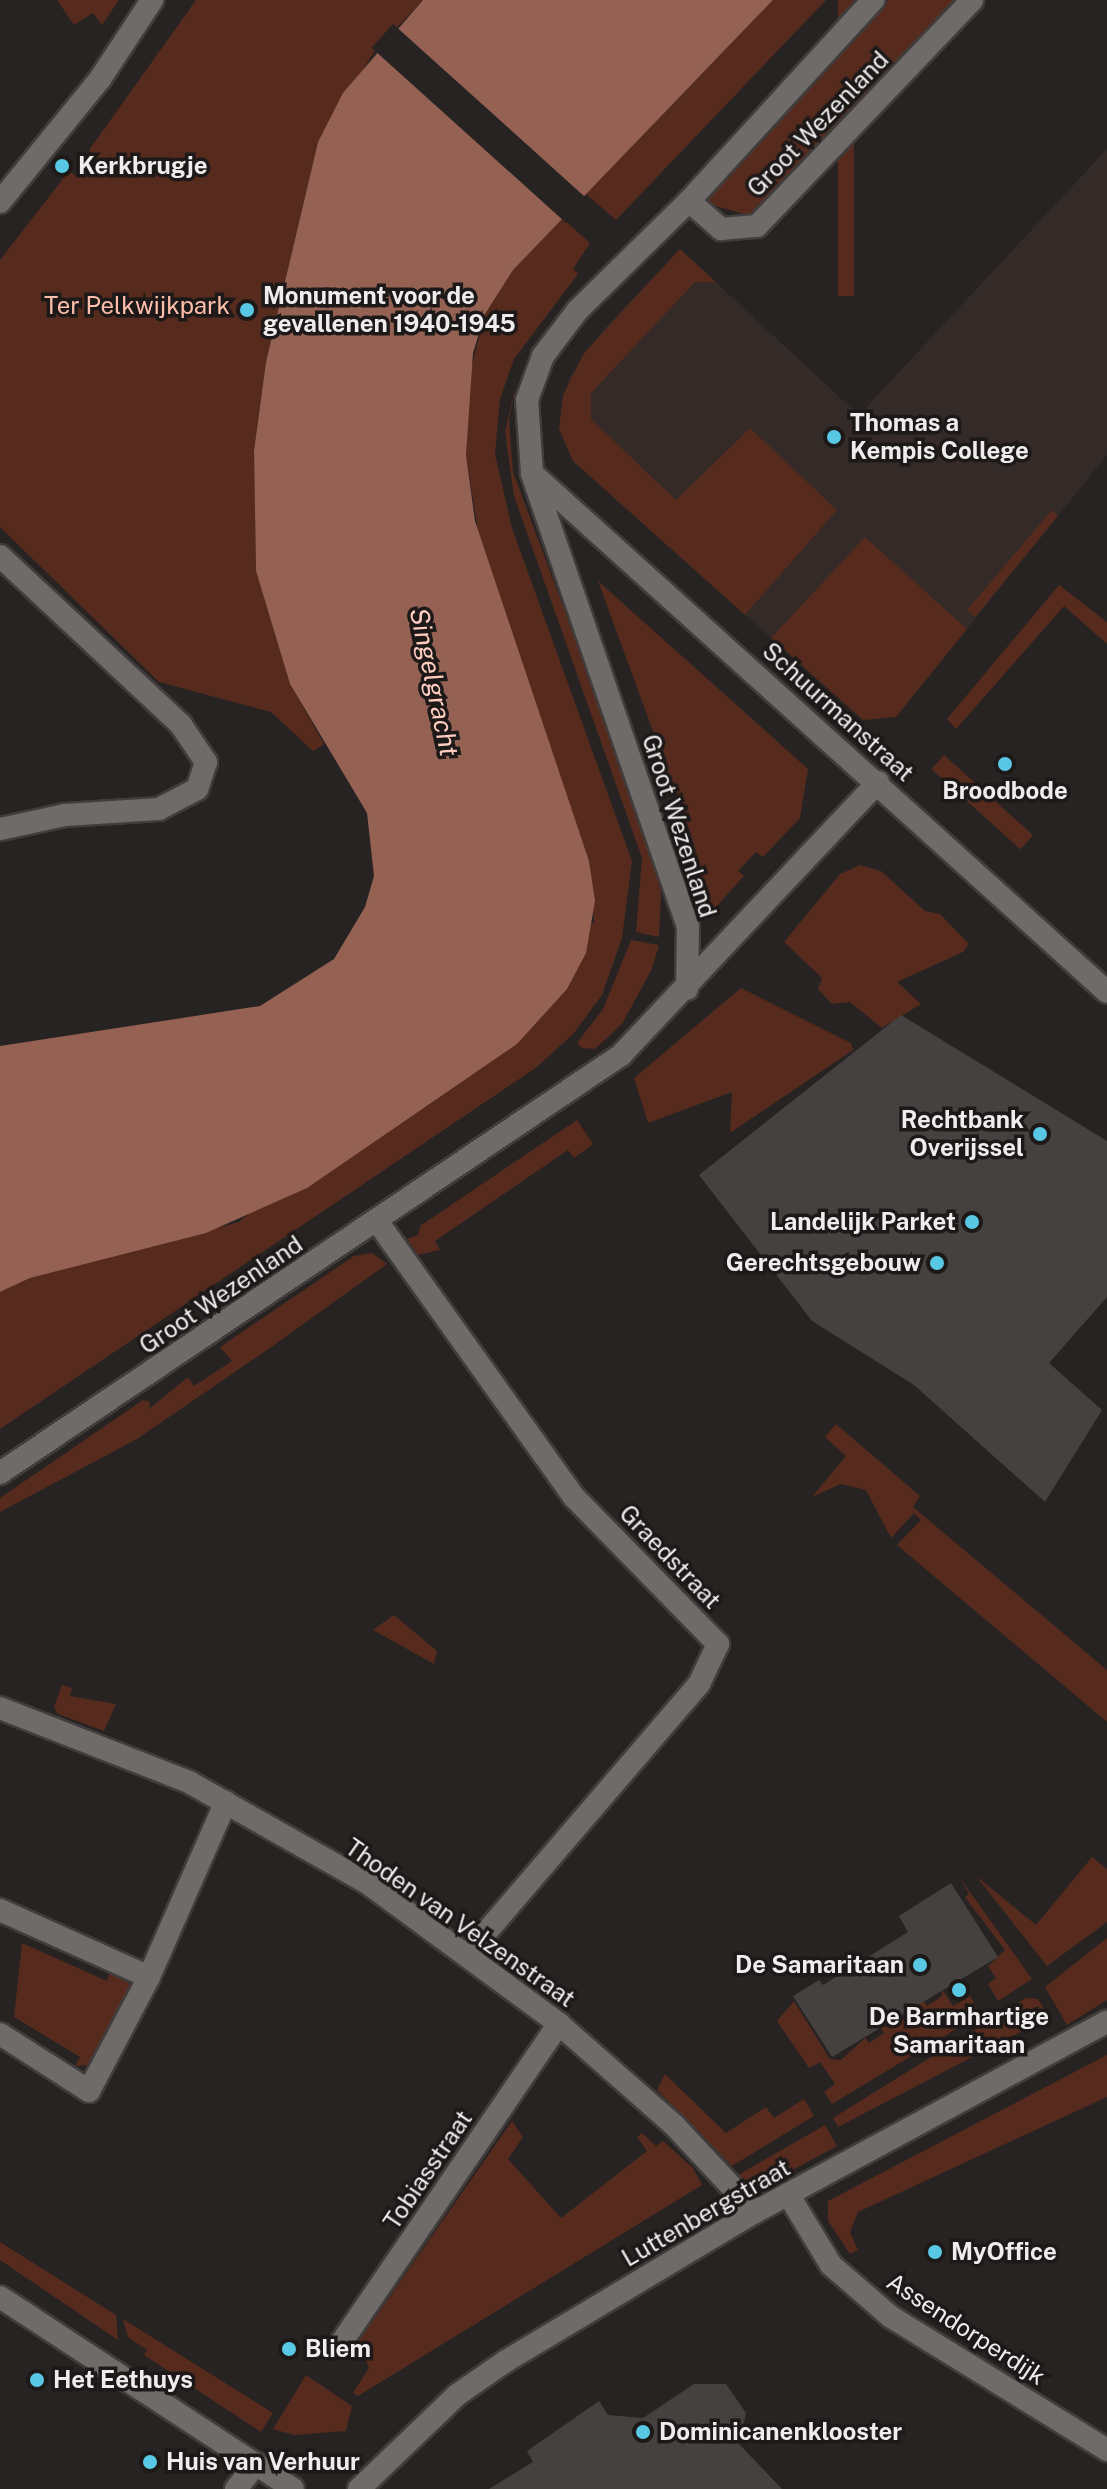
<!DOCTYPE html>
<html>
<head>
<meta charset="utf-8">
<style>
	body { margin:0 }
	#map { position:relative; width:1107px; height:2489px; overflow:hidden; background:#262322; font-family:"Public Sans",sans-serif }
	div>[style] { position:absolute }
	.built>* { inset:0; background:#342a28 }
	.green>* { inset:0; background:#562b1e; transform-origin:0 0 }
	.water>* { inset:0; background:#946153 }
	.pier>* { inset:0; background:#262322; transform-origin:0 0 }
	.building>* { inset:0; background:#454140 }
	.roads { filter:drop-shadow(2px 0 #403d3c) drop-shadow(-2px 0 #403d3c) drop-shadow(0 2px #403d3c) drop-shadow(0 -2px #403d3c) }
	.minor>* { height:22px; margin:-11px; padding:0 11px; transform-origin:11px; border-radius:11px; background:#6e6b69 }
	.secondary>* { height:22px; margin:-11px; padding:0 11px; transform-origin:11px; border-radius:11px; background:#6e6b69 }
	.dots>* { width:22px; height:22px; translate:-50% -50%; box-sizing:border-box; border:4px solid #1c1918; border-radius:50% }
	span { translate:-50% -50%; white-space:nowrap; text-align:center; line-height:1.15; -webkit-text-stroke:7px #1c1918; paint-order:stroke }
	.street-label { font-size:24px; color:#eeecec }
	.poi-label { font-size:24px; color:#eeecec; font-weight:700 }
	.left { translate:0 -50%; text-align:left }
	.right { translate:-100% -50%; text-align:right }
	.park-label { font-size:24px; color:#ffbeab }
	.water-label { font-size:26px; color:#ffcdbf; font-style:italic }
</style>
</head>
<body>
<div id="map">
	<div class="built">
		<i style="clip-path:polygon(1107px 149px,1107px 455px,896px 717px,863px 720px,573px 461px,559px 429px,569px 378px,601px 332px,680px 249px,859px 415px)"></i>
	</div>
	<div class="green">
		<i style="clip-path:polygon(57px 0,119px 0,102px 25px,93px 13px,74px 25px)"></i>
		<i style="clip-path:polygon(196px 0,423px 0,374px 52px,318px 142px,266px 362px,254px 451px,256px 571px,290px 684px,324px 744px,313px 751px,271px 712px,159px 682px,0 527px,0 260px,69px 171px,78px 177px,96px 157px,89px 150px)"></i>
		<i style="clip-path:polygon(773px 0,826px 0,616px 220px,586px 194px)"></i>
		<i style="left:838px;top:0;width:16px;height:296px"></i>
		<i style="clip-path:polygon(888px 0,955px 0,751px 216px,705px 203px,701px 199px)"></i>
		<i style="clip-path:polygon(562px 218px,590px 243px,573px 269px,578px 274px,514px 359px,500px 399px,495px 454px,512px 528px,632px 861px,622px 938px,602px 995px,574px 1033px,537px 1067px,0 1429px,0 1292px,30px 1278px,239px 1222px,594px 922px,589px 861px,480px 544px,466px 455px,468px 381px,485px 314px,513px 270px)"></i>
		<i style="clip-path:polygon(680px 249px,716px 282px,695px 282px,591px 393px,591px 419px,676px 500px,750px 428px,837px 510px,745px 615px,573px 461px,559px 429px,563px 395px,584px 353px)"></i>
		<i style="clip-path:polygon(517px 380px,509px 420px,513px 472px,653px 848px,661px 894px,659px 937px,636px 932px,642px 858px,514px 496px,505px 432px)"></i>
		<i style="clip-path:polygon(1052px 510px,1058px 516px,975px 617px,967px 610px)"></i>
		<i style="clip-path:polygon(865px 537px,967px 629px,896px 717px,863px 720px,771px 638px)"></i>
		<i style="clip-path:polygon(598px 581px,808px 769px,800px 818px,763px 857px,756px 852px,738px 871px,744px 876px,715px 908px,708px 906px,691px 835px)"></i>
		<i style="clip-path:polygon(1059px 585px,1107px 622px,1107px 644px,1064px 606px,956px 729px,947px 719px)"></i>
		<i style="left:944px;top:755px;width:120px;height:19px;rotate:42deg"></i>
		<i style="clip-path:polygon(860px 865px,881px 871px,925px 911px,940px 914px,969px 944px,963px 952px,897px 982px,921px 1004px,882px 1028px,850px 1002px,832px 1004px,818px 989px,822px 978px,784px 942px,840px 874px)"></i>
		<i style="clip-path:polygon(631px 940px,659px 945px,652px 969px,622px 1024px,595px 1049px,582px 1048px,577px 1043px,603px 1009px)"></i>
		<i style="clip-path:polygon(741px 988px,851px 1043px,853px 1050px,730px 1133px,732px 1092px,648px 1123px,634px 1078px)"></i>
		<i style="clip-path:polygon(577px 1120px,593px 1144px,574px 1158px,568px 1150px,435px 1241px,440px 1250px,418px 1255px,407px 1239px,418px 1235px,420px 1226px)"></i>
		<i style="clip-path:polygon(372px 1253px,387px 1264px,270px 1348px,137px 1439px,0 1512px,0 1498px,143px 1400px,150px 1402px,149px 1409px,188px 1377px,194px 1386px,232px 1361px,220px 1347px,354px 1256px)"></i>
		<i style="clip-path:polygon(836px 1424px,920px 1496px,913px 1507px,1107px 1670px,1107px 1722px,897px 1545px,921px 1520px,914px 1513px,891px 1538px,866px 1490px,841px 1484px,812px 1497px,846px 1456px,825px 1437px)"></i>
		<i style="clip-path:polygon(394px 1615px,437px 1651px,434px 1664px,373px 1630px)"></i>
		<i style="clip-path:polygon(62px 1685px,72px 1688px,70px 1696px,116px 1704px,104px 1731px,58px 1714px,54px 1707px)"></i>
		<i style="clip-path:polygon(1092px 1857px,1107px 1869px,1107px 1922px,1047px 1966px,976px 1876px,1036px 1925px)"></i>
		<i style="clip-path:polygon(960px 1878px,1032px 1979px,998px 2001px,988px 1984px,996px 1978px,988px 1966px,1005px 1950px,965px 1897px,969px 1894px)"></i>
		<i style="clip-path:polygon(1107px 1938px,1107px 2000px,1067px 2025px,1045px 1987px)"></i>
		<i style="clip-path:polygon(22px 1943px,107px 1981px,110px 1972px,130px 1984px,132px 1991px,92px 2065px,75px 2066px,80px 2057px,14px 2017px)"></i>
		<i style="clip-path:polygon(942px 1989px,953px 2006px,970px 1996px,981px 2014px,832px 2104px,824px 2092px,835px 2084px,820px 2062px,809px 2068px,777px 2021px,794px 2001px,830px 2059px,841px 2060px,865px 2038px,869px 2043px,884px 2033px,881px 2028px,913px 2015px,910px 2010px,924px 2001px,927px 2006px,942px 1996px)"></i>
		<i style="clip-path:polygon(1026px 1998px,1038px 1999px,1049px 2017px,838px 2127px,833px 2118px)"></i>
		<i style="clip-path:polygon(1107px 2055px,1107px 2097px,858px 2212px,850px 2232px,858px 2250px,850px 2254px,828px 2221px,828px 2201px)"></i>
		<i style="clip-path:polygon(665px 2074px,726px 2133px,766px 2107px,774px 2118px,804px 2099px,814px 2116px,732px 2166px,657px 2090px)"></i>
		<i style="clip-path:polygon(512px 2121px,523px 2137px,508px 2159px,561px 2218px,647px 2151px,637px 2137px,642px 2133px,656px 2146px,663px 2141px,693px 2168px,702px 2185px,358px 2396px,353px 2393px,369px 2368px,358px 2342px)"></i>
		<i style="clip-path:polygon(825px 2125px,837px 2146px,759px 2188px,742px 2188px,731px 2179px)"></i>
		<i style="clip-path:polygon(0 2242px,116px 2315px,118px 2340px,0 2260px)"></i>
		<i style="clip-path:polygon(123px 2319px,273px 2413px,261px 2432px,144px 2355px,147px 2350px,128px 2337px)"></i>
		<i style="clip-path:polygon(306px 2375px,352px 2406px,346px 2431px,294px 2435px,273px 2429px)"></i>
	</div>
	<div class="water">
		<i style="clip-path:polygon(423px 0,773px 0,513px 270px,485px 314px,473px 353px,466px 455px,475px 521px,589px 861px,595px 901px,586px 953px,567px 989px,517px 1044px,307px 1188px,206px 1233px,30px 1278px,0 1292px,0 1046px,260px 1006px,334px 959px,365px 907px,374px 876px,367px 813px,290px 684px,256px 571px,254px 451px,266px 362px,318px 142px,343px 93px)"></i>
	</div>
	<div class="pier">
		<i style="left:393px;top:24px;width:261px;height:32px;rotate:42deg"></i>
	</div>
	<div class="building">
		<i style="clip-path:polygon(901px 1015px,1107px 1141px,1107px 1297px,1049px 1363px,1102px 1410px,1045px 1502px,914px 1385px,812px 1321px,699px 1175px)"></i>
		<i style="clip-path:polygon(951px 1883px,998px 1957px,832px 2057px,793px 1996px,819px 1980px,823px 1985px,908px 1932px,899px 1916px)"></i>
		<i style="clip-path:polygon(694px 2384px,726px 2384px,746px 2413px,739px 2444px,782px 2489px,489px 2489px,533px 2462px,527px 2451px,599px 2401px,608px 2415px,643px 2418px)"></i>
	</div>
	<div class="roads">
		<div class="minor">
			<i style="left:689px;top:201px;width:43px;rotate:41.2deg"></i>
			<i style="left:721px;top:229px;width:36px;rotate:-5deg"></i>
			<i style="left:757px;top:226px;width:312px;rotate:-46.4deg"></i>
			<i style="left:0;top:202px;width:159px;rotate:-50.9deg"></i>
			<i style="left:100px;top:79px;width:95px;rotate:-56.6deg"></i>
			<i style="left:535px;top:476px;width:770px;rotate:42.05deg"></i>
			<i style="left:0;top:556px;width:248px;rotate:43deg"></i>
			<i style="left:181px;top:725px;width:45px;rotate:56deg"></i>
			<i style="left:206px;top:762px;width:28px;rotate:108deg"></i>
			<i style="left:197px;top:789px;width:43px;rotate:152.2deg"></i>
			<i style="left:159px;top:809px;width:94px;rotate:176.3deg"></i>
			<i style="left:65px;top:815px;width:66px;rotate:167.8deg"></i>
			<i style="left:687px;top:989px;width:62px;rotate:-89.1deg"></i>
			<i style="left:688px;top:927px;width:480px;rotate:-109deg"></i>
			<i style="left:532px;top:473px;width:73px;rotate:-93.9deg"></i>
			<i style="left:527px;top:400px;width:47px;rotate:-70deg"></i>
			<i style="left:543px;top:356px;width:56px;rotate:-52.9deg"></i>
			<i style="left:577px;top:311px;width:157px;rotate:-44.5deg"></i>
			<i style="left:689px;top:201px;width:273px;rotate:-47.5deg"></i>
			<i style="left:377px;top:1221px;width:339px;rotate:54.5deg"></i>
			<i style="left:574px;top:1497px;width:206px;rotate:45.6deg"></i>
			<i style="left:718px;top:1644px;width:44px;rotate:115.4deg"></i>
			<i style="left:699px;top:1684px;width:357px;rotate:130.6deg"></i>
			<i style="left:0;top:1473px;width:749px;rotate:-33.94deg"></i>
			<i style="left:621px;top:1055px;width:375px;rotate:-46.7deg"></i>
			<i style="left:0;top:1708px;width:203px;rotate:21.4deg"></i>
			<i style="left:189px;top:1782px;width:203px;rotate:29.5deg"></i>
			<i style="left:366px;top:1882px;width:240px;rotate:36.3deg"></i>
			<i style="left:559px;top:2024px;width:153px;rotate:41.3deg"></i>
			<i style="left:674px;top:2125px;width:119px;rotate:47deg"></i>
			<i style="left:0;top:1910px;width:163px;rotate:24.2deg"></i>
			<i style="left:0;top:2034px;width:106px;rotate:32.6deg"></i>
			<i style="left:89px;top:2091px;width:129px;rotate:-62.2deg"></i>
			<i style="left:149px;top:1977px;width:191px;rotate:-66.3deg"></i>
			<i style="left:788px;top:2194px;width:83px;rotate:58.8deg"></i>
			<i style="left:831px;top:2265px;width:79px;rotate:40.9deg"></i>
			<i style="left:891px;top:2317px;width:254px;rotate:31.6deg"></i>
			<i style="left:339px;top:2346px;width:390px;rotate:-55.7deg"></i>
			<i style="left:236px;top:2489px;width:32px;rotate:-51deg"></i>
		</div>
		<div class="secondary">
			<i style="left:0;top:2297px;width:350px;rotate:33.2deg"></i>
			<i style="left:359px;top:2489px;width:136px;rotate:-43.8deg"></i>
			<i style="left:457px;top:2395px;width:60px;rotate:-34.8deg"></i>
			<i style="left:506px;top:2361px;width:290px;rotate:-30.9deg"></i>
			<i style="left:755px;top:2212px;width:400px;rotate:-28.4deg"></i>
		</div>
	</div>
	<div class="dots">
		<i style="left:62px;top:166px;background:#59c8e5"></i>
		<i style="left:247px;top:310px;background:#59c8e5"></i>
		<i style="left:834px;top:437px;background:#59c8e5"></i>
		<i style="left:1005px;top:764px;background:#59c8e5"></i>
		<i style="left:1040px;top:1134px;background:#59c8e5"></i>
		<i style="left:972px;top:1222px;background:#59c8e5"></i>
		<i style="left:937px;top:1263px;background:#59c8e5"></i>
		<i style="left:920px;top:1965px;background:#59c8e5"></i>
		<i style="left:959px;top:1990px;background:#59c8e5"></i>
		<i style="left:935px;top:2252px;background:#59c8e5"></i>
		<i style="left:289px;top:2349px;background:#59c8e5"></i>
		<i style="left:37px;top:2380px;background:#59c8e5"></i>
		<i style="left:643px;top:2432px;background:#59c8e5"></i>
		<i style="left:150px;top:2462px;background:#59c8e5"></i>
	</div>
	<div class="street-label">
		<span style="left:818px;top:124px;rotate:-46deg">Groot Wezenland</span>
		<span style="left:838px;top:712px;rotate:42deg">Schuurmanstraat</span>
		<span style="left:679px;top:826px;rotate:72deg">Groot Wezenland</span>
		<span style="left:221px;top:1295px;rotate:-34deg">Groot Wezenland</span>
		<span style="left:670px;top:1557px;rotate:46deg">Graedstraat</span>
		<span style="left:460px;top:1923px;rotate:35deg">Thoden van Velzenstraat</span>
		<span style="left:428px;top:2170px;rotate:-56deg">Tobiasstraat</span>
		<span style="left:706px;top:2213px;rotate:-30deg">Luttenbergstraat</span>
		<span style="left:966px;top:2329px;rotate:33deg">Assendorperdijk</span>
	</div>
	<div class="poi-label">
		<span class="left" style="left:78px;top:166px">Kerkbrugje</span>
		<span class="left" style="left:263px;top:310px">Monument voor de<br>gevallenen 1940-1945</span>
		<span class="left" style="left:850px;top:437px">Thomas a<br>Kempis College</span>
		<span style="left:1005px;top:791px">Broodbode</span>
		<span class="right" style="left:1024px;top:1134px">Rechtbank<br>Overijssel</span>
		<span class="right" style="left:956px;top:1222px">Landelijk Parket</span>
		<span class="right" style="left:921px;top:1263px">Gerechtsgebouw</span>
		<span class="right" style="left:904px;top:1965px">De Samaritaan</span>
		<span style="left:959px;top:2031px">De Barmhartige<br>Samaritaan</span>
		<span class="left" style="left:951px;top:2252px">MyOffice</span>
		<span class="left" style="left:305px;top:2349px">Bliem</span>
		<span class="left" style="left:53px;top:2380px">Het Eethuys</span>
		<span class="left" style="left:659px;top:2432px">Dominicanenklooster</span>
		<span class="left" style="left:166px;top:2462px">Huis van Verhuur</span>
	</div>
	<div class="park-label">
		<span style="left:137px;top:306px">Ter Pelkwijkpark</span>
	</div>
	<div class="water-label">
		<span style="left:434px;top:682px;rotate:78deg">Singelgracht</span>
	</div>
</div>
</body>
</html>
